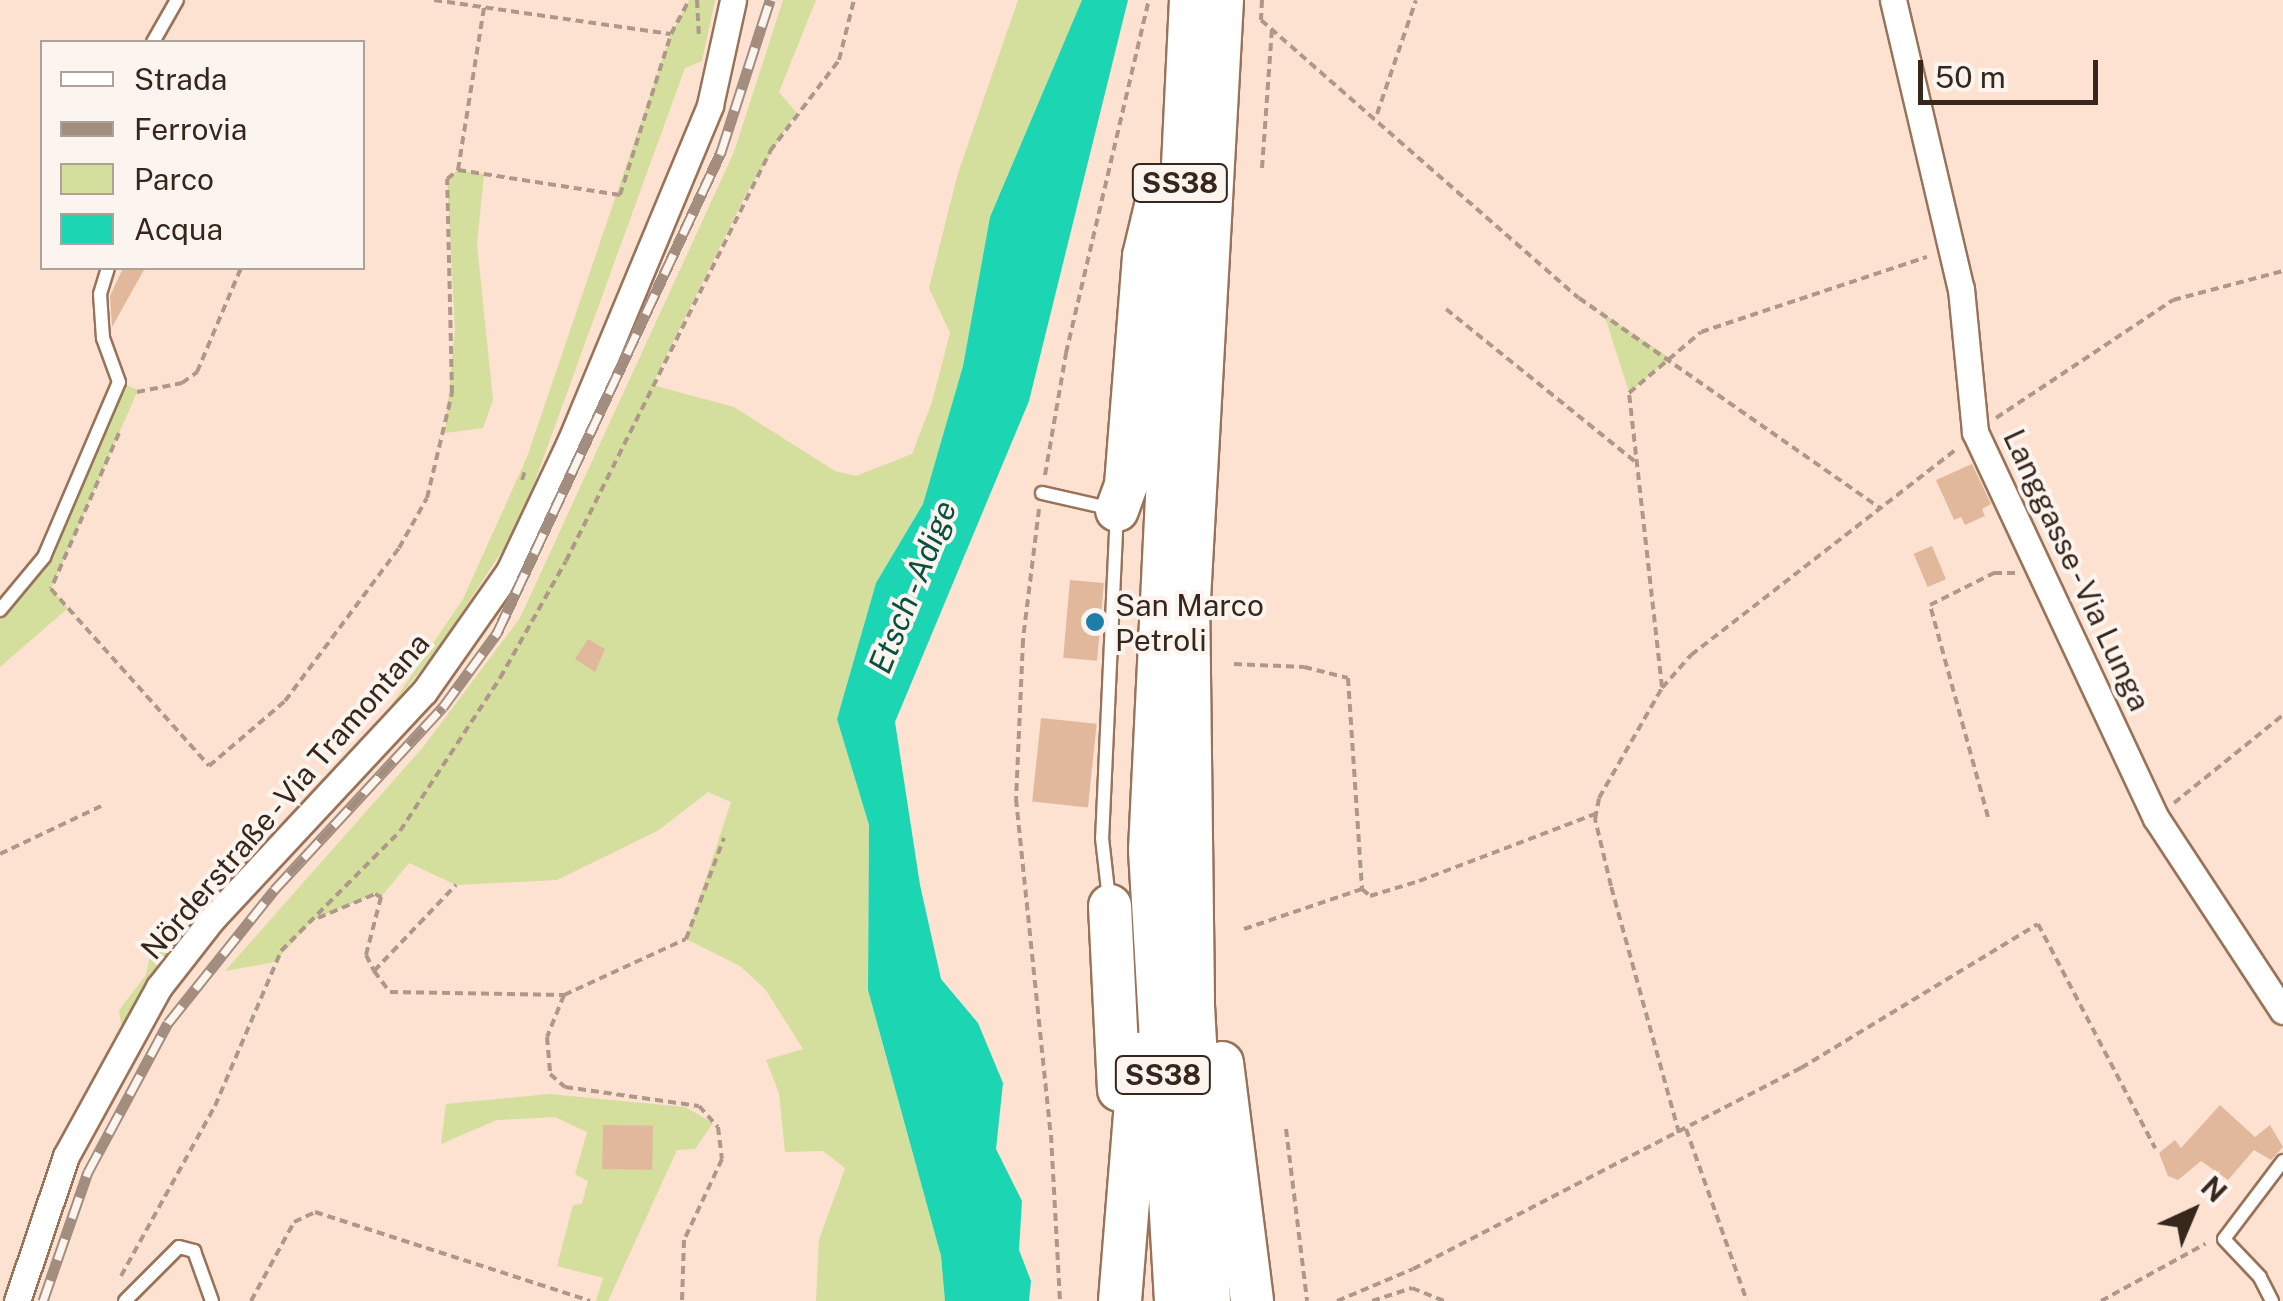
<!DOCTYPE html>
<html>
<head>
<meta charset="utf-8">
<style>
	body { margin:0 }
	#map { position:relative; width:2283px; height:1301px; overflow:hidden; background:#fde2d1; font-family:"Public Sans",sans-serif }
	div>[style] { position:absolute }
	.green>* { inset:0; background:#d4de9d }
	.water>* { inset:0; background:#1cd5b3 }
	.building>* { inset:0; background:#e2b89c; transform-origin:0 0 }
	.path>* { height:4px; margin-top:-2px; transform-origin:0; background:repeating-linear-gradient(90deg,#af988a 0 8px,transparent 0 13px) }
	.roads { filter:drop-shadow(2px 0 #997359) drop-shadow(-2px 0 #997359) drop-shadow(0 2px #997359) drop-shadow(0 -2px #997359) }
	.service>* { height:12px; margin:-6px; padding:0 6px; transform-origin:6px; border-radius:6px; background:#fff }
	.minor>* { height:25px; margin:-12.5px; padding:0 12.5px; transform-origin:12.5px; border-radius:12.5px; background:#fff }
	.trunk>* { height:42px; margin:-21px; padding:0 21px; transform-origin:21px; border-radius:21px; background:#fff }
	.rail>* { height:11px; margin-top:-5.5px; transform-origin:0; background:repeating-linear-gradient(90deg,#fcf4ee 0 22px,#a38d7f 0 44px); box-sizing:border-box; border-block:2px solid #a38d7f }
	.dots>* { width:28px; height:28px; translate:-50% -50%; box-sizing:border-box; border:5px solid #fcf4ee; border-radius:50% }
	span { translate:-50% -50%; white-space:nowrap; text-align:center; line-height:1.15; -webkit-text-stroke:8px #fcf4ee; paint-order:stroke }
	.shield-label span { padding:2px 8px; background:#fcf4ee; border:2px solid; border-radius:8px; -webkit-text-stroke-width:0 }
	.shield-label { font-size:28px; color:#36261c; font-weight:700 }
	.street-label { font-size:30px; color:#36261c }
	.poi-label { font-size:30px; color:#36261c }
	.left { translate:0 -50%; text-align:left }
	.water-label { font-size:32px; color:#085042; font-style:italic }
	.legend { position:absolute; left:40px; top:40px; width:325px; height:230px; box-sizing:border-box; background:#fcf4ee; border:2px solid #ada29a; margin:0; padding:12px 18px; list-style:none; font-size:30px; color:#36261c }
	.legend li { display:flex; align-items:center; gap:20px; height:50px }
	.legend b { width:50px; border:2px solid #ada29a }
	.north { position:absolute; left:2143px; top:1161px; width:100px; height:100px; -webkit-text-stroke:8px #fcf4ee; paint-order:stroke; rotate:44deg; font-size:28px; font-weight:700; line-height:40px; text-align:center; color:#36261c }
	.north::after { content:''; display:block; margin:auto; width:35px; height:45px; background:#36261c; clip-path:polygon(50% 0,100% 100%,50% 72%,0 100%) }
	.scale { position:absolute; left:1918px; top:60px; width:180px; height:45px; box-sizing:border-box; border:5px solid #36261c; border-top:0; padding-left:12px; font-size:30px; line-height:35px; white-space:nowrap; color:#36261c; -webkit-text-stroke:8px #fcf4ee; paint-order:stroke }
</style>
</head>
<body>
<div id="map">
	<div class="green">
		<i style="clip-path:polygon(689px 0,715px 0,702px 61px,685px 68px,519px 525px,440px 646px,384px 716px,463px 599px,527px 457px,671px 34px)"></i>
		<i style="clip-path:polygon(783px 0,816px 0,779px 92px,796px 112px,745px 196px,652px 385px,734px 407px,835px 471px,856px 476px,912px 454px,932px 402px,950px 333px,929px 288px,958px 173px,1018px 0,1082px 0,990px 217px,963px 366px,923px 504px,876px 583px,837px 719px,869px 825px,868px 990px,941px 1256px,945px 1301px,816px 1301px,819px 1240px,845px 1168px,823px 1151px,785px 1152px,779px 1093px,766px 1060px,803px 1049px,765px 989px,740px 966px,686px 939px,731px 802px,708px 792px,659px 830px,557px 880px,456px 885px,409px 863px,381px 897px,375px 894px,313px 920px,275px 962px,225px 971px,424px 746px,520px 618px,734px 152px)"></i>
		<i style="clip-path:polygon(458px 170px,484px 174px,477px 244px,493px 400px,483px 428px,445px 433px,455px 329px,447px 179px)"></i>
		<i style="clip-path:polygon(1604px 314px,1670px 358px,1629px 393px,1629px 392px)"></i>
		<i style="clip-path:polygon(119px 382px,138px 390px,51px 589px,68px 608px,0 667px,0 610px,44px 557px)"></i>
		<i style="clip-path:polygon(154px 937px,192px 943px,124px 1043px,119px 1010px,146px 975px)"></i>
		<i style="clip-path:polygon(549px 1094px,685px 1107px,713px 1123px,695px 1149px,677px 1150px,608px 1301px,596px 1301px,603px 1278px,557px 1266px,573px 1205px,582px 1204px,588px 1181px,575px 1174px,587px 1132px,555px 1117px,497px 1120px,441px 1144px,446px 1104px)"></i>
	</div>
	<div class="water">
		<i style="clip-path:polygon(1082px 0,1128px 0,1029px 401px,895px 722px,920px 885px,941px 979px,978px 1023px,1003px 1083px,996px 1149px,1022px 1201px,1019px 1250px,1031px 1281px,1029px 1301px,945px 1301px,941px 1256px,868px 990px,869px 825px,837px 719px,876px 583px,923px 504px,963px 366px,990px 217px)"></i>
	</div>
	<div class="building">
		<i style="clip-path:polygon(123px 268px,145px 268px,112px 327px,110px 296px)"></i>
		<i style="clip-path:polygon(1972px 464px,1991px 504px,1982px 509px,1985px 516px,1965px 525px,1961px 517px,1954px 520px,1936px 480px)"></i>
		<i style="left:1932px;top:546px;width:36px;height:20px;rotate:67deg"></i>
		<i style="left:1070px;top:580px;width:34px;height:78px;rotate:5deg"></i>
		<i style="clip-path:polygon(588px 639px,605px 649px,595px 672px,575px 659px)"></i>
		<i style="left:1041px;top:718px;width:56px;height:84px;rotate:6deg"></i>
		<i style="clip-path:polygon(2220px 1105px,2255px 1137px,2270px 1125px,2283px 1147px,2271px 1160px,2254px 1150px,2228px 1180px,2201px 1161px,2178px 1180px,2168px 1176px,2159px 1153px,2175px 1140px,2181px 1148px)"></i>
		<i style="left:603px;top:1125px;width:50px;height:44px;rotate:1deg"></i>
	</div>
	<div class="path">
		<i style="left:434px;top:0;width:239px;rotate:8.2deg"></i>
		<i style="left:697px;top:0;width:34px;rotate:87deg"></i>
		<i style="left:1262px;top:0;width:20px;rotate:93deg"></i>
		<i style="left:1261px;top:20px;width:422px;rotate:41.2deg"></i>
		<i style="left:1579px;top:298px;width:368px;rotate:34.9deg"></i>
		<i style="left:1377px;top:114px;width:120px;rotate:-71.1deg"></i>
		<i style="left:1262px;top:168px;width:139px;rotate:-85.9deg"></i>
		<i style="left:458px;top:170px;width:165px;rotate:-80.9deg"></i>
		<i style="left:1446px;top:309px;width:245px;rotate:38.9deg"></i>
		<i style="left:137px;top:392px;width:46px;rotate:-11.3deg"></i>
		<i style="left:182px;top:383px;width:19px;rotate:-36deg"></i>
		<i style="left:197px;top:372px;width:113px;rotate:-67.1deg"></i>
		<i style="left:1996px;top:418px;width:213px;rotate:-33.7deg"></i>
		<i style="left:2173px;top:300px;width:114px;rotate:-14.8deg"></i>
		<i style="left:119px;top:433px;width:170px;rotate:113.6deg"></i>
		<i style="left:51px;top:589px;width:237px;rotate:48.2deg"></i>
		<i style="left:209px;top:766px;width:100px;rotate:-40.5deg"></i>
		<i style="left:285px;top:701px;width:191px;rotate:-53.3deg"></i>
		<i style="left:399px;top:548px;width:57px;rotate:-60.8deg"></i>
		<i style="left:427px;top:498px;width:108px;rotate:-76.6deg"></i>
		<i style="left:452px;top:393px;width:214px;rotate:-91.3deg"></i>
		<i style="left:447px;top:179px;width:14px;rotate:-39deg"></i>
		<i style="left:458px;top:170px;width:164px;rotate:8.8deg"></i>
		<i style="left:620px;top:195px;width:169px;rotate:-72.4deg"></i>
		<i style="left:671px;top:34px;width:38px;rotate:-62deg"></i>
		<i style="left:1045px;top:475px;width:124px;rotate:-80.2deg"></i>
		<i style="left:1066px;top:353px;width:363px;rotate:-76.8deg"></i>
		<i style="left:522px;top:480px;width:13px;rotate:-72deg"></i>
		<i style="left:1039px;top:509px;width:132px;rotate:97deg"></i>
		<i style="left:1023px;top:640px;width:159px;rotate:92.5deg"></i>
		<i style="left:1016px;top:799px;width:338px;rotate:84.1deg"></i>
		<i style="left:1051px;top:1135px;width:166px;rotate:86.9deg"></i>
		<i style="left:1234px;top:664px;width:70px;rotate:2.5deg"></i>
		<i style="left:1304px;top:667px;width:45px;rotate:14deg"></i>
		<i style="left:1348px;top:678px;width:211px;rotate:86.2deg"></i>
		<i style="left:1662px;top:687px;width:296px;rotate:-96.4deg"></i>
		<i style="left:1629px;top:393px;width:94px;rotate:-40.3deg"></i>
		<i style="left:1701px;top:332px;width:238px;rotate:-18.4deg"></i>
		<i style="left:2174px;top:803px;width:140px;rotate:-38.9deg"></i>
		<i style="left:1988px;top:817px;width:220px;rotate:-105.3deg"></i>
		<i style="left:1930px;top:605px;width:72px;rotate:-26.6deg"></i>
		<i style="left:1994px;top:573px;width:22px"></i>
		<i style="left:0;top:854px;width:112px;rotate:-25.4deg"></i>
		<i style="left:318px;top:918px;width:62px;rotate:-22.8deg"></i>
		<i style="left:375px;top:894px;width:7px;rotate:27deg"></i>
		<i style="left:381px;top:897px;width:60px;rotate:104.5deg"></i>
		<i style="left:366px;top:955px;width:18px;rotate:63deg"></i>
		<i style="left:374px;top:971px;width:119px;rotate:-46.4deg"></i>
		<i style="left:1244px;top:929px;width:125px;rotate:-18.7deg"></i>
		<i style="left:1362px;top:889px;width:11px;rotate:41deg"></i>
		<i style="left:1370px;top:896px;width:51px;rotate:-17deg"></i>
		<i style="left:1419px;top:881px;width:188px;rotate:-20.8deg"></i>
		<i style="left:374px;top:971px;width:26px;rotate:53deg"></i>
		<i style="left:390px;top:992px;width:174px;rotate:1deg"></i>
		<i style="left:564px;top:995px;width:134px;rotate:-24.7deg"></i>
		<i style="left:686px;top:939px;width:108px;rotate:-69.4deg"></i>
		<i style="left:564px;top:995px;width:45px;rotate:112deg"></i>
		<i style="left:547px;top:1037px;width:37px;rotate:85deg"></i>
		<i style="left:550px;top:1074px;width:20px;rotate:41deg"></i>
		<i style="left:565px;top:1087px;width:135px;rotate:8.1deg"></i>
		<i style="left:699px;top:1106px;width:28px;rotate:48deg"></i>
		<i style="left:718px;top:1127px;width:32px;rotate:83deg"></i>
		<i style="left:722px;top:1159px;width:89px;rotate:115.1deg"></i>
		<i style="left:684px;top:1240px;width:61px;rotate:91.9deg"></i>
		<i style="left:1286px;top:1129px;width:173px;rotate:83deg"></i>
		<i style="left:1686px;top:1129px;width:182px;rotate:70.5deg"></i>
		<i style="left:1679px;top:1133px;width:256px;rotate:-105.4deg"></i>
		<i style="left:1611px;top:886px;width:69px;rotate:-103.4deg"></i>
		<i style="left:1595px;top:819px;width:21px;rotate:-79deg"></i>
		<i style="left:1599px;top:798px;width:127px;rotate:-60.2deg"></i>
		<i style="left:1662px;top:688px;width:44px;rotate:-48.7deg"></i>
		<i style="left:1691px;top:655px;width:338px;rotate:-37.8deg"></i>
		<i style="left:121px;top:1276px;width:194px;rotate:-61.1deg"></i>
		<i style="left:215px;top:1106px;width:168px;rotate:-66.9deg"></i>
		<i style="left:281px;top:951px;width:169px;rotate:-45.2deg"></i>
		<i style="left:400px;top:831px;width:183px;rotate:-56.8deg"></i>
		<i style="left:500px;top:678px;width:134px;rotate:-60.6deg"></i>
		<i style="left:566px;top:561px;width:458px;rotate:-63.5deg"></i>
		<i style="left:770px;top:151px;width:114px;rotate:-52.8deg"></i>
		<i style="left:839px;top:60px;width:62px;rotate:-76deg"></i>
		<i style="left:251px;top:1301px;width:90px;rotate:-61.4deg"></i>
		<i style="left:294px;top:1222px;width:23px;rotate:-25deg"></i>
		<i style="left:315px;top:1212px;width:289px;rotate:17.9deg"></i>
		<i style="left:1337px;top:1301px;width:82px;rotate:-22.8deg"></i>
		<i style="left:1413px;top:1269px;width:437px;rotate:-27.4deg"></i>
		<i style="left:1801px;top:1068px;width:277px;rotate:-31.3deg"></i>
		<i style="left:2038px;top:924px;width:253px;rotate:62.4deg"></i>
		<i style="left:1372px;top:1301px;width:42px;rotate:-18deg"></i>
		<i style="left:1412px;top:1288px;width:35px;rotate:22deg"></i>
		<i style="left:2101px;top:1301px;width:119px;rotate:-28.7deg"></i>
	</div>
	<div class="roads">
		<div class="service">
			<i style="left:153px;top:42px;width:48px;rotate:-60.3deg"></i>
			<i style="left:1042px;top:493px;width:77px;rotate:12.8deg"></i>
			<i style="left:1117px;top:510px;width:328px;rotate:92.6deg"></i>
			<i style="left:1102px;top:838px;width:61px;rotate:83.5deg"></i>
			<i style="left:0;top:610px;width:69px;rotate:-50.3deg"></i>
			<i style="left:44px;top:557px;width:190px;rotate:-66.8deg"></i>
			<i style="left:119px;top:382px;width:47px;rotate:-110deg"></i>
			<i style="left:103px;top:338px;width:44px;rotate:-93.9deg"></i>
			<i style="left:100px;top:294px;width:27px;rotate:-73deg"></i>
			<i style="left:125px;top:1301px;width:76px;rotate:-45deg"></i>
			<i style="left:179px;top:1247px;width:16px;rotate:15deg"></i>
			<i style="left:194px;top:1251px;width:53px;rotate:70.2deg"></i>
			<i style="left:2272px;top:1301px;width:27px;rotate:-117deg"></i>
			<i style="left:2260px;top:1277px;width:52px;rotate:-133.5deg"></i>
			<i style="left:2224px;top:1239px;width:98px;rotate:-52.9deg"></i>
		</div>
		<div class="minor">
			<i style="left:1893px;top:0;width:297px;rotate:76.8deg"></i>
			<i style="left:1961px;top:289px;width:144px;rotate:84.4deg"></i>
			<i style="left:1975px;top:432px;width:426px;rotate:64.9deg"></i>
			<i style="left:2156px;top:818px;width:231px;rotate:56.7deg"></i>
			<i style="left:17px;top:1301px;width:153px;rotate:-71.3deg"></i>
			<i style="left:66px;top:1156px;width:193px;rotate:-61.2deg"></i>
			<i style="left:159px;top:987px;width:88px;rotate:-52deg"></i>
			<i style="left:213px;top:918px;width:309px;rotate:-47deg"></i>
			<i style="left:424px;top:692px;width:148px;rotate:-54.9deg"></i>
			<i style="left:509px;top:571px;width:143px;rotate:-64.7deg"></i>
			<i style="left:570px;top:442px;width:365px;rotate:-67.4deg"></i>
			<i style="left:710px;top:105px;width:107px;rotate:-77.6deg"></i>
		</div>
		<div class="trunk">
			<i style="left:1117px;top:510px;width:27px;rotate:-70deg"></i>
			<i style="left:1126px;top:485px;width:230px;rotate:-85.5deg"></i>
			<i style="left:1144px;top:256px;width:65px;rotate:-76.6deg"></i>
			<i style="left:1110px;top:906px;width:184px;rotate:87.2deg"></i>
			<i style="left:1222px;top:1063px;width:240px;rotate:82.8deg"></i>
			<i style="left:1120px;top:1301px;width:248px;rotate:-85.4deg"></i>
			<i style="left:1176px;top:1301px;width:452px;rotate:-93.3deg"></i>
			<i style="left:1150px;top:850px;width:851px;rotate:-87.24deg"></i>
			<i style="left:1209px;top:1301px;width:300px;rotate:-93.1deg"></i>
			<i style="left:1193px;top:1001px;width:383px;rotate:-90.7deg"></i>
			<i style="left:1188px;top:618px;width:619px;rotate:-86.85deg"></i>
		</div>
	</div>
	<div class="rail">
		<i style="left:43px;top:1301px;width:137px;rotate:-70.8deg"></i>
		<i style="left:88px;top:1172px;width:169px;rotate:-61.8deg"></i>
		<i style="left:168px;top:1023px;width:170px;rotate:-51.4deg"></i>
		<i style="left:274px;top:890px;width:249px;rotate:-47.3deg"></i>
		<i style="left:443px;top:707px;width:92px;rotate:-53.9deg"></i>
		<i style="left:497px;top:633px;width:531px;rotate:-65.03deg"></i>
		<i style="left:721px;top:152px;width:160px;rotate:-72.1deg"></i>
	</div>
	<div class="dots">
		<i style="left:1095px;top:622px;background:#1f7daa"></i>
	</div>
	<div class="shield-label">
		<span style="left:1180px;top:183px">SS38</span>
		<span style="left:1163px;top:1075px">SS38</span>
	</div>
	<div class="street-label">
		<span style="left:2077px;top:570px;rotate:65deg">Langgasse - Via Lunga</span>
		<span style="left:285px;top:796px;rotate:-49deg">Nörderstraße - Via Tramontana</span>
	</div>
	<div class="poi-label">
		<span class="left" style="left:1115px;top:622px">San Marco<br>Petroli</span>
	</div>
	<div class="water-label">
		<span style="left:913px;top:587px;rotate:-68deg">Etsch - Adige</span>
	</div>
	<ul class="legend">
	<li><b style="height:12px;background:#fff"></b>Strada</li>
	<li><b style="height:12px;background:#a38d7f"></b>Ferrovia</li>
	<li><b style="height:28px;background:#d4de9d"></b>Parco</li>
	<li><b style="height:28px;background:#1cd5b3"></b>Acqua</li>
	</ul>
	<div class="north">N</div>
	<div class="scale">50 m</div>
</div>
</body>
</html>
